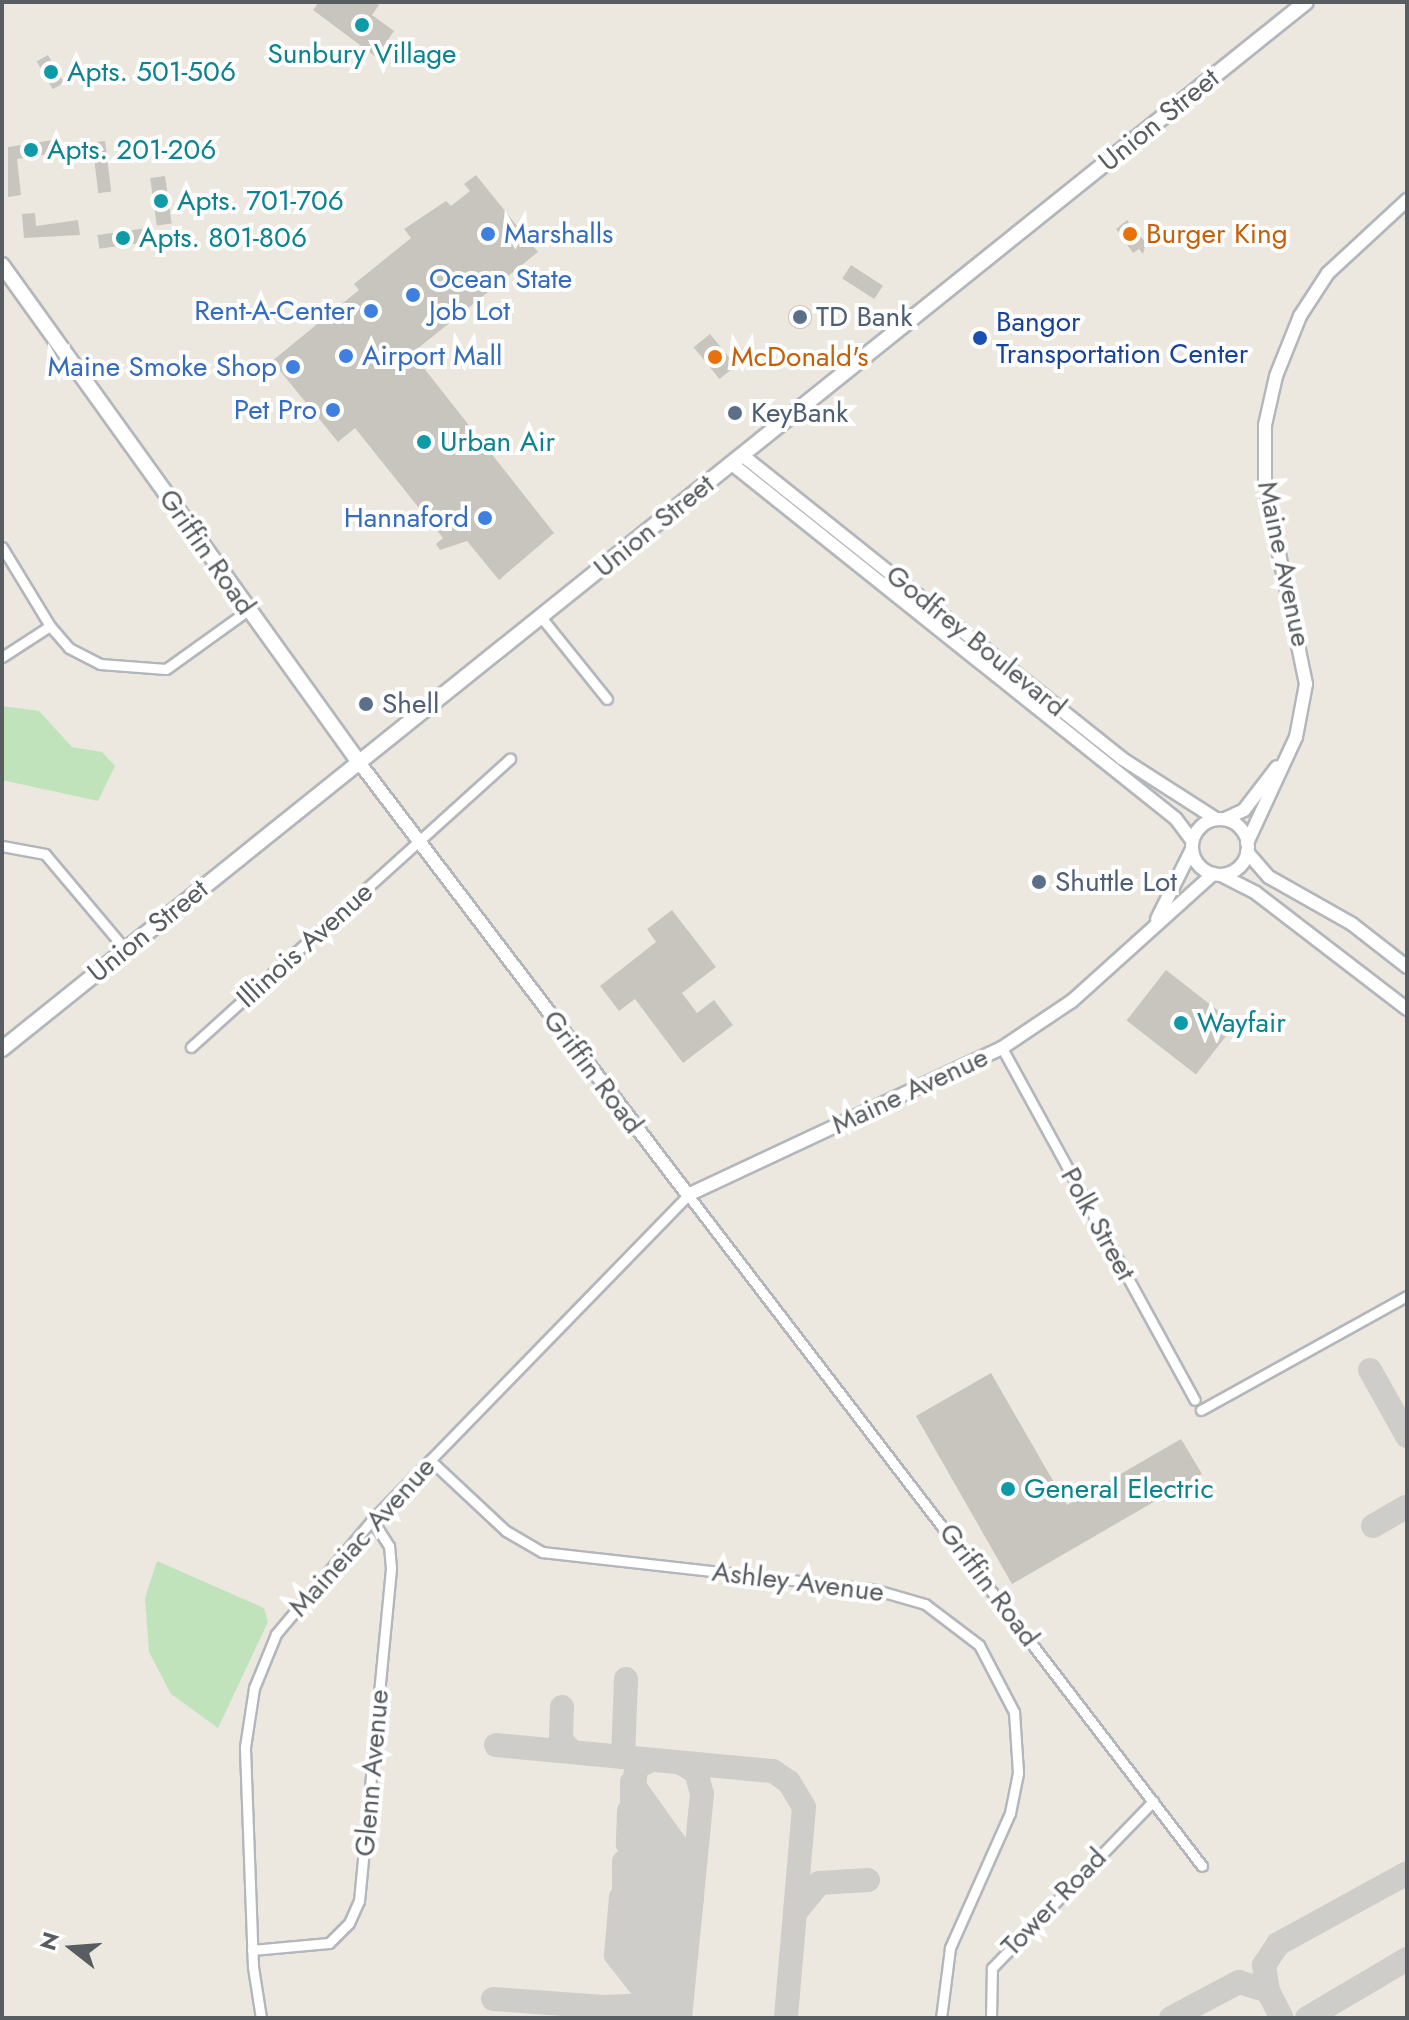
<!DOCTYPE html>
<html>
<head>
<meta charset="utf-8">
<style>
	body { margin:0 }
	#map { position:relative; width:1409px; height:2020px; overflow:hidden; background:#ece8e0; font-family:Jost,sans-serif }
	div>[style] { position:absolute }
	.green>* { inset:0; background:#c0e3bc }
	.taxiway>* { height:24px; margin:-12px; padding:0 12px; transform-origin:12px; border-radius:12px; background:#cecdc9 }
	.building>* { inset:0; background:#c8c5bf; transform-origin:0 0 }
	.round { border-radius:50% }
	.roads { filter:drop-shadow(2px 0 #b3b7bb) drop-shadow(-2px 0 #b3b7bb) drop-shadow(0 2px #b3b7bb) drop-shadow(0 -2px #b3b7bb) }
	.minor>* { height:9px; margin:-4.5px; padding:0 4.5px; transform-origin:4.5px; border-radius:4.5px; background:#fff }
	.tertiary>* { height:12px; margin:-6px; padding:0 6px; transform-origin:6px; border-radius:6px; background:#fff }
	.tertiary>.ring { margin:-6px; padding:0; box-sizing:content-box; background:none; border:12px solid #fff; border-radius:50% }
	.secondary>* { height:14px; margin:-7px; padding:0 7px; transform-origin:7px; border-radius:7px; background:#fff }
	.dots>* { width:22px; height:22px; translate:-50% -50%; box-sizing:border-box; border:4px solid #fff; border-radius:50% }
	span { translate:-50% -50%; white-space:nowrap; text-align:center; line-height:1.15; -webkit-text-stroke:8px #fff; paint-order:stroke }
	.culture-label { font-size:28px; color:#0d838f }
	.left { translate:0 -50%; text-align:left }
	.street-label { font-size:28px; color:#585d61 }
	.shop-label { font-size:28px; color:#366cbe }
	.right { translate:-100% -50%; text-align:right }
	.food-label { font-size:28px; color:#c56008 }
	.service-label { font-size:28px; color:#4e5e75 }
	.transit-label { font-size:28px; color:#164399 }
	.frame { position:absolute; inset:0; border:4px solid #585d61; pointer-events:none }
	.north { position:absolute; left:32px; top:1908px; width:80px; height:80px; -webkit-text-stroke:6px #fff; paint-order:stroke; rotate:287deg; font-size:22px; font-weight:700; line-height:32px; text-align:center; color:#585d61 }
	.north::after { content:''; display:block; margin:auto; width:28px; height:36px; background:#585d61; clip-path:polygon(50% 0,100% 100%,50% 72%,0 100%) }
</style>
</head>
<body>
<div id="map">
	<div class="green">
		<i style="clip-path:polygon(2px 706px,39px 711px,72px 747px,102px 752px,115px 766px,98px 801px,2px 780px)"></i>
		<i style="clip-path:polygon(157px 1561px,264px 1608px,268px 1622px,218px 1728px,171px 1694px,149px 1652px,145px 1598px)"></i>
	</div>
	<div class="taxiway">
		<i style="left:1370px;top:1370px;width:76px;rotate:60.7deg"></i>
		<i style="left:1373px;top:1526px;width:39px;rotate:-30deg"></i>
		<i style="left:562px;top:1707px;width:34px;rotate:92deg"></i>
		<i style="left:561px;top:1741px;width:16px;rotate:43deg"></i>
		<i style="left:496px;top:1745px;width:278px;rotate:5.4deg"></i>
		<i style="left:773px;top:1771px;width:19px;rotate:35deg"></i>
		<i style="left:789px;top:1782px;width:29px;rotate:59deg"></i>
		<i style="left:804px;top:1807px;width:212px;rotate:94.9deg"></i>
		<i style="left:623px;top:1757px;width:78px;rotate:-87.8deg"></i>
		<i style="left:651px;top:1760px;width:17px;rotate:152deg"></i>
		<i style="left:636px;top:1768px;width:18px;rotate:96deg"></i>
		<i style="left:634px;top:1786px;width:103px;rotate:54.5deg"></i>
		<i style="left:632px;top:1782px;width:36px;rotate:90deg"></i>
		<i style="left:632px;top:1818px;width:101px;rotate:53.5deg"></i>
		<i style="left:629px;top:1811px;width:33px;rotate:92deg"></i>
		<i style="left:628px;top:1844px;width:103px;rotate:53.7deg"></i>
		<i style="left:624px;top:1862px;width:112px;rotate:56.3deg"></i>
		<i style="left:621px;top:1897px;width:58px;rotate:94.9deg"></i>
		<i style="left:616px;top:1955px;width:78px;rotate:51.8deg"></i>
		<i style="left:795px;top:1913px;width:38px;rotate:-51deg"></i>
		<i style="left:819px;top:1883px;width:49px;rotate:-3.5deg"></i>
		<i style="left:619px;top:1927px;width:99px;rotate:52.8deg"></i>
		<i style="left:1268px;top:1991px;width:30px;rotate:63deg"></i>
		<i style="left:493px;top:1999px;width:111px;rotate:4.1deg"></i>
		<i style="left:604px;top:2007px;width:14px;rotate:34deg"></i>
		<i style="left:604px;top:2007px;width:51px;rotate:-2.2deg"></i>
		<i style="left:655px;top:2005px;width:41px;rotate:-45deg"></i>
		<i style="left:684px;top:1976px;width:94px;rotate:-129.8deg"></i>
		<i style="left:624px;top:1904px;width:36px;rotate:-90deg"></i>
		<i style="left:680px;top:2018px;width:225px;rotate:-84.4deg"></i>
		<i style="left:702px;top:1794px;width:23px;rotate:-105deg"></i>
		<i style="left:696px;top:1772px;width:17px;rotate:-149deg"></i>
		<i style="left:1171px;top:2018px;width:77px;rotate:-27.9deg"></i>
		<i style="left:1239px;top:1982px;width:30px;rotate:17deg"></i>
		<i style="left:1268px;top:1991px;width:26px;rotate:-99deg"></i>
		<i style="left:1264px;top:1965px;width:25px;rotate:-56deg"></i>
		<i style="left:1278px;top:1944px;width:147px;rotate:-28.8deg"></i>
		<i style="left:1307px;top:2018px;width:116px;rotate:-30.5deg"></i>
	</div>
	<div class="building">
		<i style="clip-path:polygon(319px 2px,375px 2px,379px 5px,372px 15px,394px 31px,376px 57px,313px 10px)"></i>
		<i style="left:48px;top:55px;width:32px;height:13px;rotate:60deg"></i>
		<i style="clip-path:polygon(53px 140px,54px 153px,17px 159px,21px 195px,8px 197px,8px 147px)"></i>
		<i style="left:105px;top:141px;width:51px;height:13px;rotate:83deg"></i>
		<i style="clip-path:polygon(476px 175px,538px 252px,412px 353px,554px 533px,499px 580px,467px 541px,440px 550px,436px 544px,443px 538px,355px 428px,338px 442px,272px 361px,359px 290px,354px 284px,411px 238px,404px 229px,446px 201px,451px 206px,470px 191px,464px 184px)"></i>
		<i style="left:165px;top:176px;width:48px;height:15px;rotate:82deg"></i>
		<i style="clip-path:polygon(35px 213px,36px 226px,78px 220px,80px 235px,24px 238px,22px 214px)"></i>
		<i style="clip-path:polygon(1127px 220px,1146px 243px,1143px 254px,1139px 249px,1133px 253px,1116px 229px)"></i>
		<i style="left:147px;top:228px;width:14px;height:50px;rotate:82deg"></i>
		<i style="left:851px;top:265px;width:38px;height:16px;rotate:33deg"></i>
		<i class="round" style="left:788px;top:305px;width:24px;height:24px"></i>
		<i style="left:710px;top:334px;width:41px;height:21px;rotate:51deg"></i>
		<i style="clip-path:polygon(672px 910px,716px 967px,682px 993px,697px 1013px,714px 1000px,733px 1025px,683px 1063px,635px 999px,619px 1011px,600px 986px,656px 942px,647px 929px)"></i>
		<i style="left:1166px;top:970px;width:88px;height:64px;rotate:38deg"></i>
		<i style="clip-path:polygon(991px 1373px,1067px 1505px,1181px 1439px,1202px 1474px,1012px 1584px,916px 1416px)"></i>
	</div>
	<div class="roads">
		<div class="minor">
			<i style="left:2px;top:547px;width:92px;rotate:58.7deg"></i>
			<i style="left:50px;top:626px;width:29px;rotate:49deg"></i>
			<i style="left:69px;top:648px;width:35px;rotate:27deg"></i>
			<i style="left:100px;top:664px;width:66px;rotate:4.3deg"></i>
			<i style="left:166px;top:669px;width:101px;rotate:-35.7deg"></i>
			<i style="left:541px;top:617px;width:105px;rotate:51.2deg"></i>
			<i style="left:2px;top:657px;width:57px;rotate:-32.9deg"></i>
			<i style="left:2px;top:846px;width:44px;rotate:10.5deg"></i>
			<i style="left:45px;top:854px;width:124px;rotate:49.9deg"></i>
			<i style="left:191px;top:1047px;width:430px;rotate:-42.1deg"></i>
			<i style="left:1002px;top:1048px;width:401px;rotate:61.3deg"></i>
			<i style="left:1201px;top:1410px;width:235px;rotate:-29deg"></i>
			<i style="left:430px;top:1460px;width:104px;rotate:43.1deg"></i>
			<i style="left:506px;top:1531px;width:42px;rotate:30.3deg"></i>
			<i style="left:542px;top:1552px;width:333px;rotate:6.4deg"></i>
			<i style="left:873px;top:1589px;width:54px;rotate:16.1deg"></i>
			<i style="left:925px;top:1604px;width:68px;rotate:37.2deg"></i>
			<i style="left:979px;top:1645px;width:76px;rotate:62.4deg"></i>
			<i style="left:1014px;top:1712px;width:61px;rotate:86.2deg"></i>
			<i style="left:1018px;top:1773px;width:41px;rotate:101.3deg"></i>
			<i style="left:1010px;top:1813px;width:148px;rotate:114deg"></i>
			<i style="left:950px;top:1948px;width:71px;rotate:97.3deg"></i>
			<i style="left:252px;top:1950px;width:77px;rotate:-5.2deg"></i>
			<i style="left:329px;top:1943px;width:28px;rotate:-45deg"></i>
			<i style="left:349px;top:1923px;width:24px;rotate:-66deg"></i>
			<i style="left:359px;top:1901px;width:335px;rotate:-84.5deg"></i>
			<i style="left:391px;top:1568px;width:22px;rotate:-95deg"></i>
			<i style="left:389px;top:1546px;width:31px;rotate:-123deg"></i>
			<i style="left:261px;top:2018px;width:52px;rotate:-98.9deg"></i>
			<i style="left:253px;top:1967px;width:220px;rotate:-92.1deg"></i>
			<i style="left:245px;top:1747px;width:60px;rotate:-81.3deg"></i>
			<i style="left:254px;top:1688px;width:58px;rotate:-67.8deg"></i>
			<i style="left:276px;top:1634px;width:149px;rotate:-49.9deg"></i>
			<i style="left:372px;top:1520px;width:453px;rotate:-45.8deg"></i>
			<i style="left:688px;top:1195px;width:845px;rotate:52.55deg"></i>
			<i style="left:991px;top:2018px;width:50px;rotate:-88.9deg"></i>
			<i style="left:992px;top:1968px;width:232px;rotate:-46deg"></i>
		</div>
		<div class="tertiary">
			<i style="left:742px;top:455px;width:485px;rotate:38.6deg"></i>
			<i style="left:1121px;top:758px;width:113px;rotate:32.7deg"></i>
			<i style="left:732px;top:464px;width:568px;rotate:38.64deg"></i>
			<i style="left:1176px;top:819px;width:26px;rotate:53deg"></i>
			<i style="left:358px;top:761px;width:545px;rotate:52.75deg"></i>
			<i style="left:688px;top:1195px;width:347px;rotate:-25.1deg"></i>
			<i style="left:1002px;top:1048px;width:84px;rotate:-33.9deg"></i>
			<i style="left:1072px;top:1001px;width:190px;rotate:-42deg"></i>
			<i style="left:1225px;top:819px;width:21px;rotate:-25deg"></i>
			<i style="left:1244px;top:810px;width:54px;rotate:-52.5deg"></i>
			<i class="ring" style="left:1192px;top:819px;width:44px;height:44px"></i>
			<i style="left:1247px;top:843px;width:117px;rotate:-65.2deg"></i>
			<i style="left:1296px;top:737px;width:54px;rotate:-79.3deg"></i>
			<i style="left:1306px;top:684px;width:202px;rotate:-101.7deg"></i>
			<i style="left:1265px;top:486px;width:61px;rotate:-90deg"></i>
			<i style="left:1265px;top:425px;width:50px;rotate:-77.3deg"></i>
			<i style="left:1276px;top:376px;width:65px;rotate:-68.2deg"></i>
			<i style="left:1300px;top:316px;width:51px;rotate:-56.9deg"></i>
			<i style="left:1328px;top:273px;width:108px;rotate:-42.7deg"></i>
			<i style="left:1247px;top:852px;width:33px;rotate:49deg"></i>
			<i style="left:1269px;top:877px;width:95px;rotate:29.5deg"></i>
			<i style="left:1352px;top:924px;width:70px;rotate:38deg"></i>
			<i style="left:1221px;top:875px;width:39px;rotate:27deg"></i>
			<i style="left:1256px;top:893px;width:190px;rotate:37.5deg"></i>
			<i style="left:1157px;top:919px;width:78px;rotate:-63.4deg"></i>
		</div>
		<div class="secondary">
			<i style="left:2px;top:265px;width:611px;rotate:54.33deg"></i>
			<i style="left:2px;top:1049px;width:1672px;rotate:-38.76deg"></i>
		</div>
	</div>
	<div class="dots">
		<i style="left:362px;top:25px;background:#0f9aa8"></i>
		<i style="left:51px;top:72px;background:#0f9aa8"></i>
		<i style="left:31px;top:150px;background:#0f9aa8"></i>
		<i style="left:161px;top:201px;background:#0f9aa8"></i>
		<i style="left:488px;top:234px;background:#3f7fe0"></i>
		<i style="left:1130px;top:234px;background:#e8710a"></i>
		<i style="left:123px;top:238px;background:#0f9aa8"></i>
		<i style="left:413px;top:295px;background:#3f7fe0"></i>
		<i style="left:371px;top:311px;background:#3f7fe0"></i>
		<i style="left:800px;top:317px;background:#5c6f8a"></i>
		<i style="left:980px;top:338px;background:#1a4fb4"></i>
		<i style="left:346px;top:356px;background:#3f7fe0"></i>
		<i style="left:715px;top:357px;background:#e8710a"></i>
		<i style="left:293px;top:367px;background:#3f7fe0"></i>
		<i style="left:333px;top:410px;background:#3f7fe0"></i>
		<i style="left:735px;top:413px;background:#5c6f8a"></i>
		<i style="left:424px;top:442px;background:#0f9aa8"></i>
		<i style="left:485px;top:518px;background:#3f7fe0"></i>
		<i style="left:366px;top:704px;background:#5c6f8a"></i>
		<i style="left:1039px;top:882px;background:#5c6f8a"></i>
		<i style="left:1181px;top:1023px;background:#0f9aa8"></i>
		<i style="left:1008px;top:1489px;background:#0f9aa8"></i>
	</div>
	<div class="culture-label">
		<span style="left:362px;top:54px">Sunbury Village</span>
		<span class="left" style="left:67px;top:72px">Apts. 501-506</span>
		<span class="left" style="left:47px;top:150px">Apts. 201-206</span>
		<span class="left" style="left:177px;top:201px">Apts. 701-706</span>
		<span class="left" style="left:139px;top:238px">Apts. 801-806</span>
		<span class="left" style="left:440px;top:442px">Urban Air</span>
		<span class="left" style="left:1197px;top:1023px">Wayfair</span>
		<span class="left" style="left:1024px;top:1489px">General Electric</span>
	</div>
	<div class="street-label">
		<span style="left:1159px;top:120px;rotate:-39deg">Union Street</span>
		<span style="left:654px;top:526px;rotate:-39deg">Union Street</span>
		<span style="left:207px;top:552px;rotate:55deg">Griffin Road</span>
		<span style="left:1284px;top:564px;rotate:78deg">Maine Avenue</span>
		<span style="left:976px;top:641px;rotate:39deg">Godfrey Boulevard</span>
		<span style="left:148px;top:931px;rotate:-39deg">Union Street</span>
		<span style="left:305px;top:945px;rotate:-42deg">Illinois Avenue</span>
		<span style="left:593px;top:1072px;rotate:53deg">Griffin Road</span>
		<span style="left:910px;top:1091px;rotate:-25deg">Maine Avenue</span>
		<span style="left:1098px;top:1224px;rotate:61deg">Polk Street</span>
		<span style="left:362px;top:1537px;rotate:-48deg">Maineiac Avenue</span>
		<span style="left:798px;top:1582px;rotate:7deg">Ashley Avenue</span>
		<span style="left:989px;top:1585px;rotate:53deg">Griffin Road</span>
		<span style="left:372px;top:1773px;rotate:-85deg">Glenn Avenue</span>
		<span style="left:1054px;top:1902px;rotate:-46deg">Tower Road</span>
	</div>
	<div class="shop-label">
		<span class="left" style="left:504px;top:234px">Marshalls</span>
		<span class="left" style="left:429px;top:295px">Ocean State<br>Job Lot</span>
		<span class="right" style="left:355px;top:311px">Rent-A-Center</span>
		<span class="left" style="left:362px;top:356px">Airport Mall</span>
		<span class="right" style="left:277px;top:367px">Maine Smoke Shop</span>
		<span class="right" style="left:317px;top:410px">Pet Pro</span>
		<span class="right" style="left:469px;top:518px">Hannaford</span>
	</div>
	<div class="food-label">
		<span class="left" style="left:1146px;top:234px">Burger King</span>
		<span class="left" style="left:731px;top:357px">McDonald's</span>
	</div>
	<div class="service-label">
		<span class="left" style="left:816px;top:317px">TD Bank</span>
		<span class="left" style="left:751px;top:413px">KeyBank</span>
		<span class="left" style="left:382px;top:704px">Shell</span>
		<span class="left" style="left:1055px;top:882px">Shuttle Lot</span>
	</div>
	<div class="transit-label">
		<span class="left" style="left:996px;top:338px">Bangor<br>Transportation Center</span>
	</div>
	<div class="frame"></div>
	<div class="north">N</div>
</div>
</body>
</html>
